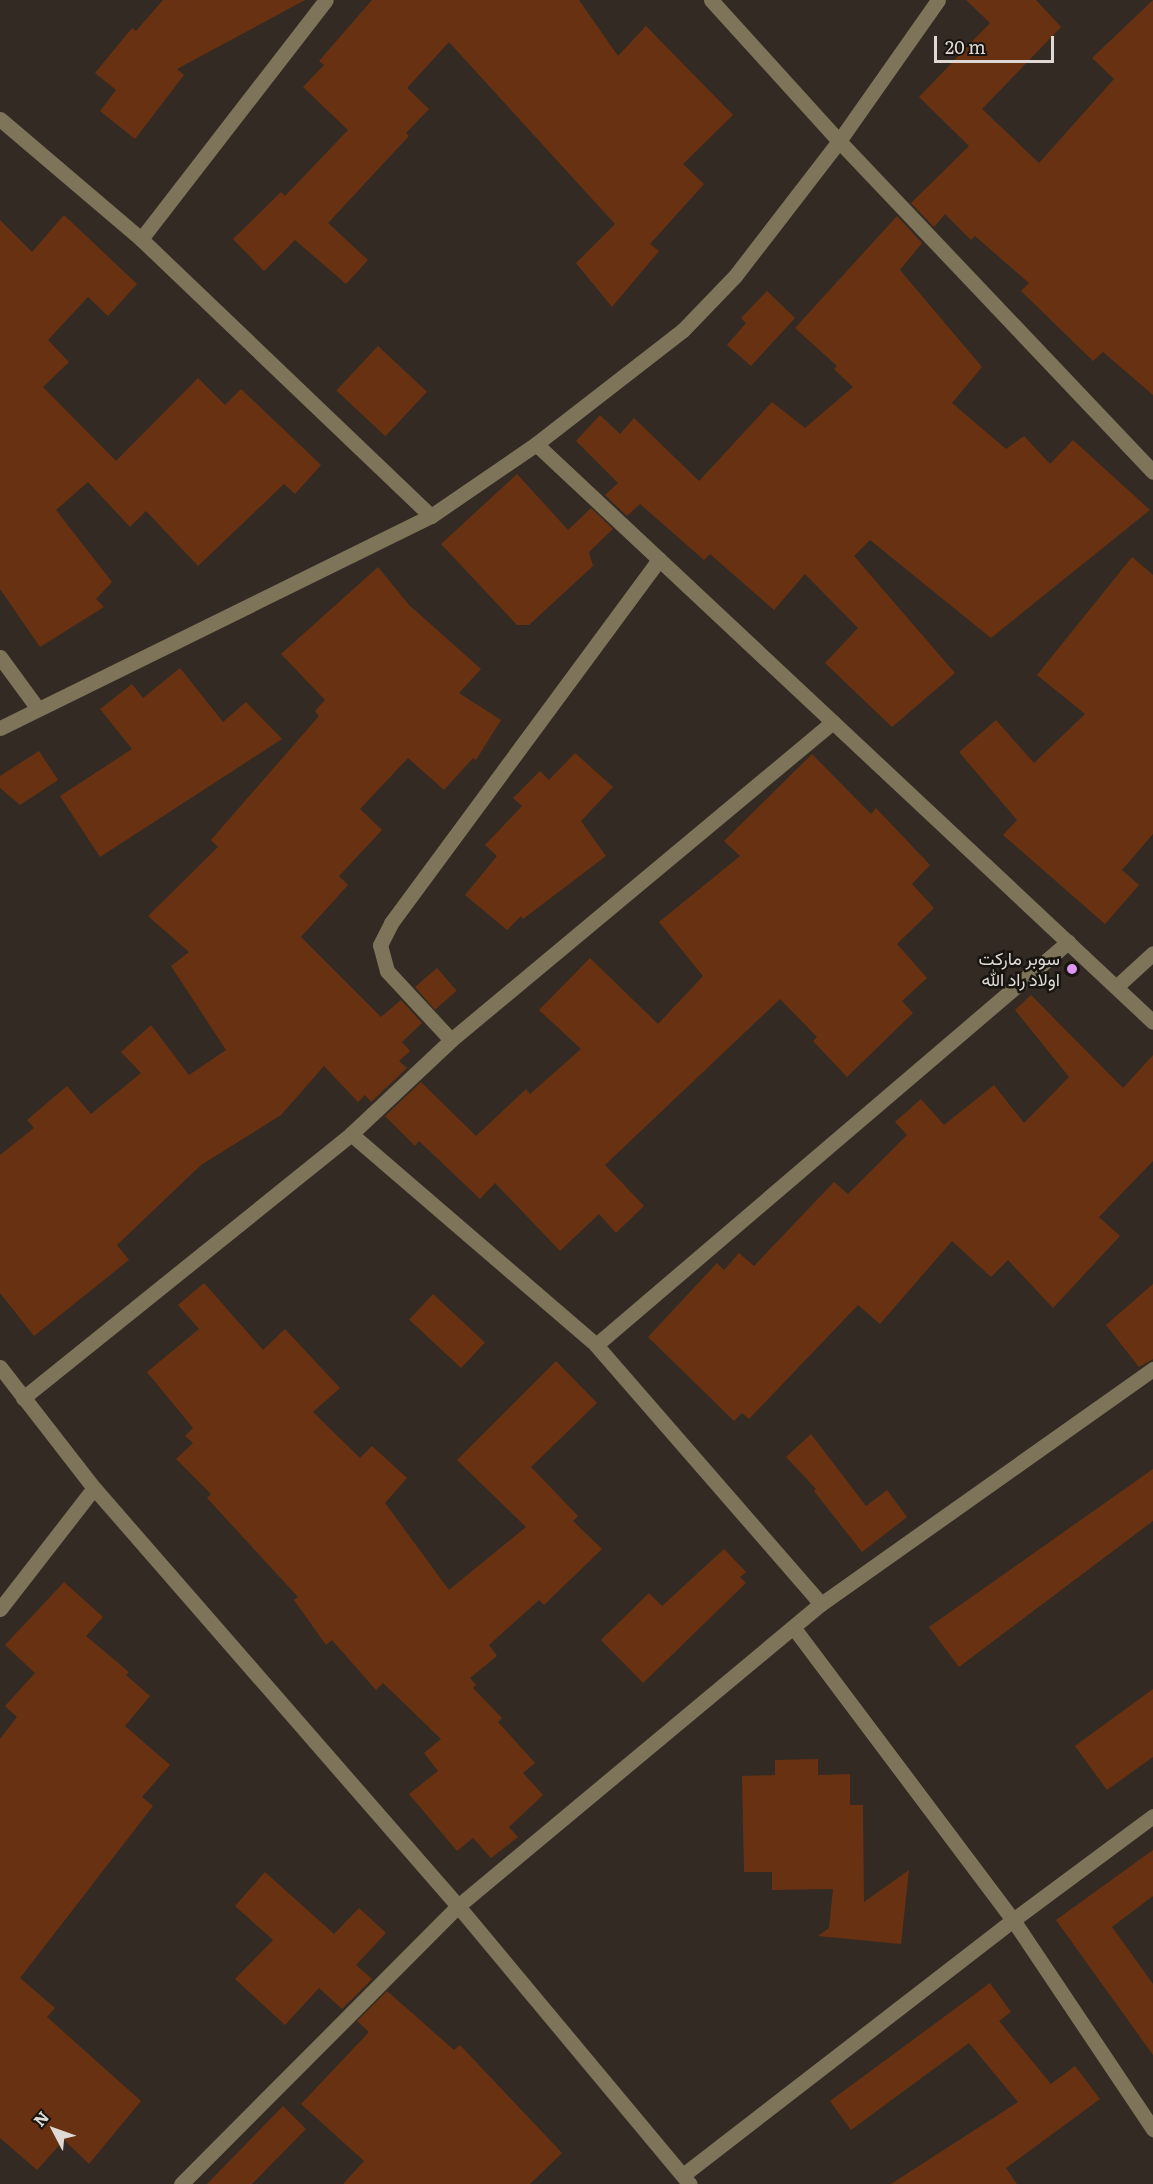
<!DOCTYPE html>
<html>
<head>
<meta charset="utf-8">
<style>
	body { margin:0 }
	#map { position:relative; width:1153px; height:2184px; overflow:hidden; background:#332b23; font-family:Literata,Vazirmatn,serif }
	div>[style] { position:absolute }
	.building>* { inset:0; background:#683112; transform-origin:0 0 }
	.minor>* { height:15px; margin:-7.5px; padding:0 7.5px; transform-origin:7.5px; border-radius:7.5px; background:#7e745a }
	.dots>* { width:16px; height:16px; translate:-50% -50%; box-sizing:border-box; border:3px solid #181410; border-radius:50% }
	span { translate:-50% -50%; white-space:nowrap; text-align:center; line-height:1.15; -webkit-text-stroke:5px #181410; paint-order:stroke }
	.poi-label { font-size:18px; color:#ded9d4 }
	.right { translate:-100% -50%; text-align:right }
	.north { position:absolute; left:24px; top:2100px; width:60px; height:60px; -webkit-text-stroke:4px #181410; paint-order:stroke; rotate:311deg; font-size:16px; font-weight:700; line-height:24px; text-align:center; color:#ded9d4 }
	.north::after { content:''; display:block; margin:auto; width:21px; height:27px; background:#ded9d4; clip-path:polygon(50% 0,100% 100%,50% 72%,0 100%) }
	.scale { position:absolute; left:934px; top:36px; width:120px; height:27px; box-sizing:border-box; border:3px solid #ded9d4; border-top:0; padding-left:8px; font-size:18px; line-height:21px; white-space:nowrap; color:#ded9d4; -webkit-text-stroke:4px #181410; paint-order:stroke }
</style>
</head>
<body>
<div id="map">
	<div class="building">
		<i style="clip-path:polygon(163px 0,305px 0,177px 69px,184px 75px,135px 139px,100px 111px,116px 90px,95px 73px,132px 28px,136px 31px)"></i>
		<i style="clip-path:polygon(372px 0,579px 0,618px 56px,646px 26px,733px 115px,683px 164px,704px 184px,650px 244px,659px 251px,612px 307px,576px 263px,615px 224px,449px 42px,407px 88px,429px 109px,406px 133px,409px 136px,328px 223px,368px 260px,346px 284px,295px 240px,264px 271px,233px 239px,281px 192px,285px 196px,348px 130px,303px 87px,324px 65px,319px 61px)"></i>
		<i style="clip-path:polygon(966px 0,1036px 0,1061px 27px,982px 109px,1039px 163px,1114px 79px,1092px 58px,1153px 0,1153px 395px,1103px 352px,1093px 361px,1021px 291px,1029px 283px,975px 236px,971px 240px,945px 214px,934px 227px,911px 203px,969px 146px,919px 97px,990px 23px)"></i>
		<i style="clip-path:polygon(64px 215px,137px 284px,108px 316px,88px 297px,48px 340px,69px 362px,43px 387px,116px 461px,198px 378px,225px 405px,241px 389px,321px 465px,295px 494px,284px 484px,198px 566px,146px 511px,130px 527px,88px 482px,56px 510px,112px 582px,96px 599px,104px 607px,40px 647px,0 589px,0 220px,32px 252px)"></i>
		<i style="clip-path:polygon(897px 216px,922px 243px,900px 270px,982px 367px,952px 403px,1006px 449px,1024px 436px,1050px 464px,1073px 440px,1150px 510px,991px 638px,870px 540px,854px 556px,955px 673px,892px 727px,825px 663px,858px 628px,805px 574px,774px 610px,710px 554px,704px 560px,640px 504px,627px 516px,605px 495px,618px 483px,576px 441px,600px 415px,620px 434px,634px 418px,699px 481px,772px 402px,805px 428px,853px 387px,834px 369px,837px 366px,795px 328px)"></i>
		<i style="clip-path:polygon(767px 291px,795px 318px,751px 366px,727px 345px,746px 323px,741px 318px)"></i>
		<i style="left:378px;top:346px;width:67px;height:61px;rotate:43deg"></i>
		<i style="clip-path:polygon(517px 474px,568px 530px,591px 508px,613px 529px,589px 552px,593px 566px,529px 625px,517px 625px,441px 544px)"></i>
		<i style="clip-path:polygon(1132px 557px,1153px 575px,1153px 834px,1122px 870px,1139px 885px,1105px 924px,1003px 835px,1017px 820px,959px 752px,996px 720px,1034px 763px,1085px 714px,1037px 675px)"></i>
		<i style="clip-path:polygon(378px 567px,409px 605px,481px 669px,459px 693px,501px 720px,476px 760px,473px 758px,444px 790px,408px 758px,360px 809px,382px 830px,339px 876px,348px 885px,301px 937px,381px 1017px,401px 1000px,422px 1023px,402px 1042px,410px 1051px,399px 1061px,407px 1068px,371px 1102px,365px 1095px,358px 1102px,324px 1066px,281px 1115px,201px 1165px,117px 1245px,129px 1260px,34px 1336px,0 1293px,0 1155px,34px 1128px,27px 1120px,67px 1086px,91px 1114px,141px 1073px,121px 1052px,151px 1025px,189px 1075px,226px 1050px,171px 966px,189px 952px,148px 916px,218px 847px,211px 840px,319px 716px,315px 711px,325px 700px,281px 654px)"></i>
		<i style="clip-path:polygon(180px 668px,223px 722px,246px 702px,282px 739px,100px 857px,60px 796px,132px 749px,100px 709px,132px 684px,143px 698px)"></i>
		<i style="clip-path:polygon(39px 751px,58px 780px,20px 805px,0 788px,0 776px)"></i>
		<i style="clip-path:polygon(575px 753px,613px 787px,581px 821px,606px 856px,523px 919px,521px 916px,507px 930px,465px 895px,497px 856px,485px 845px,522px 806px,513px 798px,540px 771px,549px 780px)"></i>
		<i style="clip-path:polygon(812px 754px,871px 814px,876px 808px,930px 865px,912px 884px,934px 908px,897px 944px,927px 978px,902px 1001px,913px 1013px,847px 1077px,813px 1041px,817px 1037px,780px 999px,605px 1165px,644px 1206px,616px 1233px,599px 1214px,560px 1251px,495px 1183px,480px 1199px,419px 1141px,415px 1146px,385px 1116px,421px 1082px,476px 1136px,526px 1089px,530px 1094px,581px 1049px,539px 1010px,590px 958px,658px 1024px,703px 976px,659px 922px,740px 856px,724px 841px)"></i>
		<i style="left:437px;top:968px;width:30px;height:29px;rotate:49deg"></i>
		<i style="clip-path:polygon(1031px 995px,1123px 1088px,1153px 1055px,1153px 1161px,1099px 1217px,1120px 1236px,1053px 1308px,1008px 1260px,991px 1277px,952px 1241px,880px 1324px,858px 1305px,749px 1419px,742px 1413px,734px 1421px,648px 1337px,717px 1263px,724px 1270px,739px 1253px,754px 1266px,834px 1182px,848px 1194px,907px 1135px,895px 1122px,921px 1099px,944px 1125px,994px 1085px,1024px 1123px,1069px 1077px,1015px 1010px)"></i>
		<i style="clip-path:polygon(204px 1283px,263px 1350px,285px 1329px,340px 1388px,313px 1412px,360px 1458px,372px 1446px,407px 1478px,385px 1503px,449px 1590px,526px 1527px,457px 1460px,556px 1361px,597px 1403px,531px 1467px,578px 1516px,573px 1521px,602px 1549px,544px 1605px,539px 1600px,489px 1645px,497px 1656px,470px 1678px,476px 1685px,473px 1688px,502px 1718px,498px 1722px,535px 1763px,523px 1773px,543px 1795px,509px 1827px,518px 1837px,491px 1858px,473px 1838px,457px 1851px,409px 1794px,438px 1771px,424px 1753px,441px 1739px,383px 1683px,376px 1690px,332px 1640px,326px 1645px,294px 1600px,298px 1597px,207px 1498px,211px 1494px,176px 1459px,193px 1443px,185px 1436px,193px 1428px,147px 1372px,199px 1329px,178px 1305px)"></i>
		<i style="clip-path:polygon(1153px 1284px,1153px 1359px,1139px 1367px,1106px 1325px)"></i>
		<i style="left:433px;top:1294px;width:71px;height:35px;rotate:43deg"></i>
		<i style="clip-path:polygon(811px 1434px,866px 1506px,887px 1490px,907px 1517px,862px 1552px,814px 1491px,816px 1489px,786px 1457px)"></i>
		<i style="clip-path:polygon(1153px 1469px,1153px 1521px,959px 1667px,929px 1627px)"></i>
		<i style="clip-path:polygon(724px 1549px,746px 1572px,740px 1577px,746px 1583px,643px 1683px,601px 1640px,649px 1593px,662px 1606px)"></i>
		<i style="clip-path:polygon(64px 1582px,103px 1617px,86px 1636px,129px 1672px,126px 1675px,150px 1696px,125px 1726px,170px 1765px,142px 1797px,153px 1806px,20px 1978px,55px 2008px,47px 2017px,141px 2101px,89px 2164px,64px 2140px,37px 2170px,0 2138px,0 1739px,17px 1717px,5px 1706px,35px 1673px,5px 1645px)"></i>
		<i style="clip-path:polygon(1153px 1689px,1153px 1757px,1107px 1790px,1075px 1746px)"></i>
		<i style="clip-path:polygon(818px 1759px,818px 1775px,850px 1774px,850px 1805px,863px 1805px,864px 1902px,909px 1870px,901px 1944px,818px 1936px,829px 1928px,833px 1889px,772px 1890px,772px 1872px,744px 1872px,742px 1776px,775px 1775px,775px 1760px)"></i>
		<i style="clip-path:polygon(1153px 1850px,1153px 1896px,1112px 1927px,1153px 1984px,1153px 2055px,1056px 1920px)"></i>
		<i style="clip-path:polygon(265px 1872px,334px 1934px,359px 1908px,386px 1933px,356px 1965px,372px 1979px,342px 2009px,319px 1988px,285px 2025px,235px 1979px,273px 1940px,235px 1906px)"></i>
		<i style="clip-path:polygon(990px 1983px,1011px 2012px,999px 2021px,1051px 2084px,1075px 2066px,1100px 2099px,1006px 2168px,1017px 2184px,891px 2184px,1018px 2102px,969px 2043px,851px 2130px,830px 2101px)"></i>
		<i style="clip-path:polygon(387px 1991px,454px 2050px,460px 2045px,562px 2153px,530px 2184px,343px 2184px,364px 2161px,301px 2104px,369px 2032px,357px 2021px)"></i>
		<i style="clip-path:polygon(283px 2106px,306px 2129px,252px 2184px,207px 2184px)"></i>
	</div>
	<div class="minor">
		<i style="left:711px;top:0;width:190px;rotate:47.8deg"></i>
		<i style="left:839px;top:141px;width:172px;rotate:-54.9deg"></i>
		<i style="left:0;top:119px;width:185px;rotate:40.4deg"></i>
		<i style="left:141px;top:239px;width:401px;rotate:43.7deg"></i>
		<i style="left:141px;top:239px;width:302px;rotate:-52.3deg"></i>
		<i style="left:536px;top:444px;width:845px;rotate:43.13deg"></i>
		<i style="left:0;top:657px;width:64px;rotate:53.8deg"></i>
		<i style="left:0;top:728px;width:480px;rotate:-26.2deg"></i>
		<i style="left:431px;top:516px;width:127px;rotate:-34.4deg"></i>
		<i style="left:536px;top:444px;width:186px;rotate:-37.8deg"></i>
		<i style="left:683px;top:330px;width:75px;rotate:-46.1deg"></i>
		<i style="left:735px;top:276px;width:170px;rotate:-52.4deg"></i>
		<i style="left:839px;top:141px;width:456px;rotate:46.5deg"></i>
		<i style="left:1116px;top:987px;width:50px;rotate:-42.6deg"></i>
		<i style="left:451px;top:1040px;width:94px;rotate:-132.8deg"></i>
		<i style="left:387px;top:971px;width:27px;rotate:-105deg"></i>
		<i style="left:380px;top:945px;width:25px;rotate:-63deg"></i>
		<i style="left:391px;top:923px;width:452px;rotate:-53.6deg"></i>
		<i style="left:351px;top:1134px;width:323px;rotate:40.7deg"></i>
		<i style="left:596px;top:1345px;width:343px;rotate:49deg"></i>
		<i style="left:596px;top:1345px;width:621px;rotate:-40.49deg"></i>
		<i style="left:0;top:1367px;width:153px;rotate:52.2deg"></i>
		<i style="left:94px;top:1488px;width:554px;rotate:48.95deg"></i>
		<i style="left:458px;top:1906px;width:362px;rotate:50.2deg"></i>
		<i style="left:23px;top:1398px;width:421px;rotate:-38.8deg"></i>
		<i style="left:351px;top:1134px;width:137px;rotate:-43.2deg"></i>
		<i style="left:451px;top:1040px;width:497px;rotate:-39.8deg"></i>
		<i style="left:0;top:1609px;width:153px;rotate:-52.2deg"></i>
		<i style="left:1153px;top:1816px;width:174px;rotate:143.4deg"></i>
		<i style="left:1013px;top:1920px;width:252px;rotate:56.2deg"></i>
		<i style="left:683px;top:2175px;width:417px;rotate:-37.7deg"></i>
		<i style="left:1013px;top:1920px;width:366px;rotate:-126.9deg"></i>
		<i style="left:181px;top:2184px;width:392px;rotate:-45.1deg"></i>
		<i style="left:458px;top:1906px;width:472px;rotate:-39.8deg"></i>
		<i style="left:821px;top:1604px;width:407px;rotate:-35.3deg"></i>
	</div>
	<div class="dots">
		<i style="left:1072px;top:969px;background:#de98f2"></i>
	</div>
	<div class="poi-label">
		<span class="right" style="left:1060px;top:969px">سوبر ماركت<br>اولاد راد الله</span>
	</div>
	<div class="north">N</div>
	<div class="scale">20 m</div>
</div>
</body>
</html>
